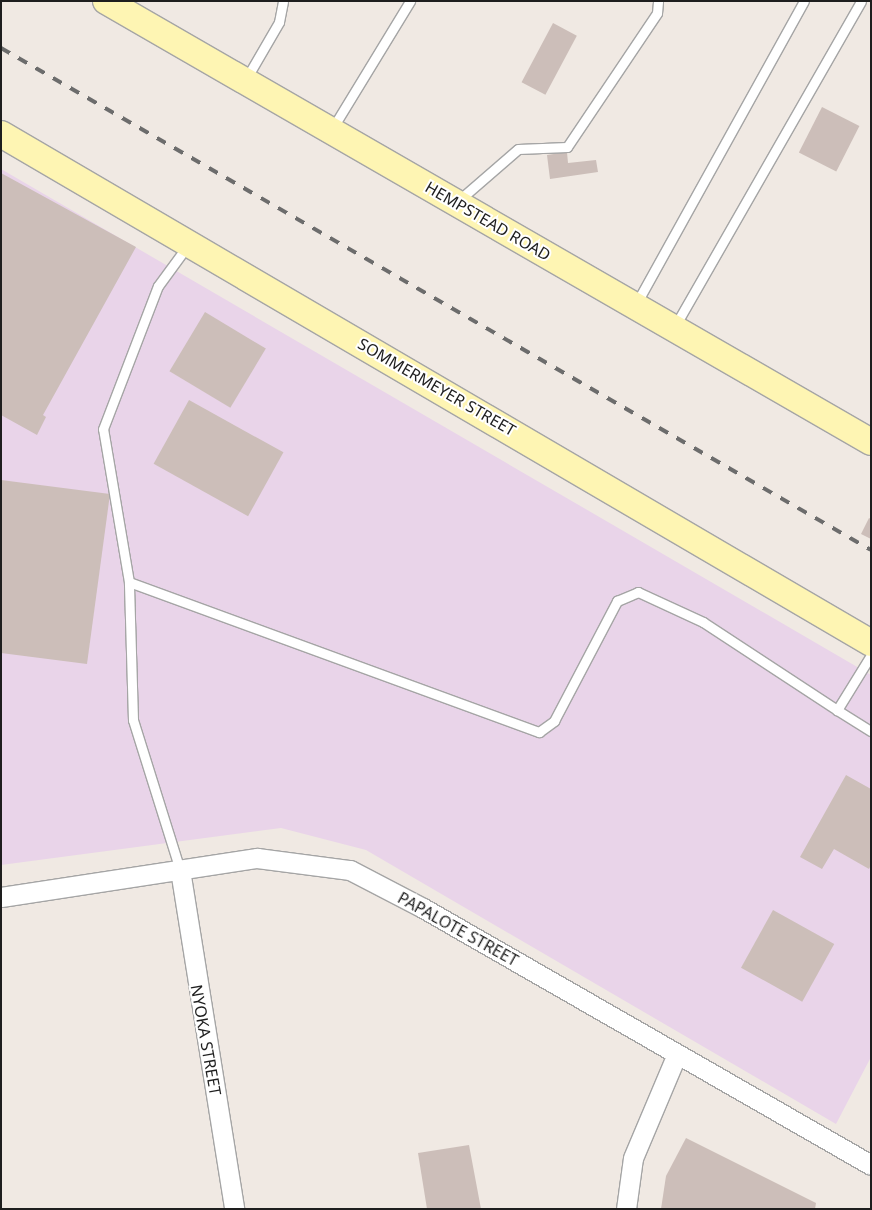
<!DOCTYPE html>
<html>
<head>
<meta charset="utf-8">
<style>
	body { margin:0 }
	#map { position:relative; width:872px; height:1210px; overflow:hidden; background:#f0e9e3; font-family:"Noto Sans",sans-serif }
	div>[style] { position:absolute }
	.industrial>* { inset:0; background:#e9d4e9 }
	.building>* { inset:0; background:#ccbeb9; transform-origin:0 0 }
	.roads { filter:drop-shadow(1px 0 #a5a5a5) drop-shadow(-1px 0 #a5a5a5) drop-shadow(0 1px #a5a5a5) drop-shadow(0 -1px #a5a5a5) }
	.lane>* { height:9px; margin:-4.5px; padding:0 4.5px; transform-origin:4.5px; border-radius:4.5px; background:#fff }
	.street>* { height:19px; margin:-9.5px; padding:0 9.5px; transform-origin:9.5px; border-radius:9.5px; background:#fff }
	.secondary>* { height:26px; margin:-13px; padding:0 13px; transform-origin:13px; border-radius:13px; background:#fef5b3 }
	.rail>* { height:4px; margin-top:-2px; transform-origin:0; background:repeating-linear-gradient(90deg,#6c6c6c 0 10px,transparent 0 20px) }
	span { translate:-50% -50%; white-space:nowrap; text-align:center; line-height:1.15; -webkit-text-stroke:4px #fff; paint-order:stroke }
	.street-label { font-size:16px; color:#1e1e1e }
	.frame { position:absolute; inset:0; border:2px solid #1e1e1e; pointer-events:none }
</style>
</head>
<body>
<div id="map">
	<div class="industrial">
		<i style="clip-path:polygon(1px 169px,871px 675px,871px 1057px,836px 1124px,366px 850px,281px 828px,1px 865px)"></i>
	</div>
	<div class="building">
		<i style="left:553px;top:23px;width:27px;height:67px;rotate:28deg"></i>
		<i style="left:822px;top:107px;width:42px;height:51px;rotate:27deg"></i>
		<i style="clip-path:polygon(567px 152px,568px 163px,596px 160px,598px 172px,550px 179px,547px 155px)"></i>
		<i style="clip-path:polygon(1px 173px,136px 247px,43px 415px,46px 417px,37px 435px,1px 415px)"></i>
		<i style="left:205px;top:312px;width:71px;height:69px;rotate:31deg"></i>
		<i style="left:189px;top:400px;width:108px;height:73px;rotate:29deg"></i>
		<i style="clip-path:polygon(1px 480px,110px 494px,87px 664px,1px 653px)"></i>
		<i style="clip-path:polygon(869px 518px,871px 519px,871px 539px,861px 534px)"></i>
		<i style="clip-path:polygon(846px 775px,871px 789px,871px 865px,869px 869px,834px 849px,822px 869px,800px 857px)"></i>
		<i style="left:773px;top:910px;width:70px;height:66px;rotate:29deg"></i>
		<i style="clip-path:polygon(686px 1138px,816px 1203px,815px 1209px,661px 1209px,666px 1176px)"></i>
		<i style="clip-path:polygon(469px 1145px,481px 1209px,427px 1209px,418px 1153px)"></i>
	</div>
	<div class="roads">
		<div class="lane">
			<i style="left:246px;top:79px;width:66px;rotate:-59.9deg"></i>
			<i style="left:279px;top:22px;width:21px;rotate:-79deg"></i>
			<i style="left:332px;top:129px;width:150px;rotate:-58.6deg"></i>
			<i style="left:458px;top:201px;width:79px;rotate:-40.9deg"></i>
			<i style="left:518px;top:149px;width:49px;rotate:-2.3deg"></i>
			<i style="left:567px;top:147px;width:161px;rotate:-56.1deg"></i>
			<i style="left:657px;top:13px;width:12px;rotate:-85deg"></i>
			<i style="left:636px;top:304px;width:346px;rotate:-61deg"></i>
			<i style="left:675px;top:326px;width:374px;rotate:-60.2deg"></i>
			<i style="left:129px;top:582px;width:437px;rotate:20.1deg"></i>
			<i style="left:539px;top:732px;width:19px;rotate:-36deg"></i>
			<i style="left:554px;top:721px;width:136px;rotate:-62.3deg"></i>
			<i style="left:617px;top:601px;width:23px;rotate:-23deg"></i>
			<i style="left:638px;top:592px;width:72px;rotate:24.8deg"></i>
			<i style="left:703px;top:622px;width:160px;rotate:33.3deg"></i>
			<i style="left:871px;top:655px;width:65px;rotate:121.7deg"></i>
			<i style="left:837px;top:710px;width:40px;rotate:32deg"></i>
			<i style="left:180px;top:870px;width:157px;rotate:-107.4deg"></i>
			<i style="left:133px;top:720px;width:138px;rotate:-91.7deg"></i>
			<i style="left:129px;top:582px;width:155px;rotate:-99.6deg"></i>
			<i style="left:103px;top:429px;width:153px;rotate:-69deg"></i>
			<i style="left:158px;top:286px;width:51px;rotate:-53.8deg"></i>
		</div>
		<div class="street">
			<i style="left:180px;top:870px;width:343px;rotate:80.9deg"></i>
			<i style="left:1px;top:897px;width:259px;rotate:-8.7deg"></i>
			<i style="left:257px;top:858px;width:94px;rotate:7.4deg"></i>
			<i style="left:350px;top:870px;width:82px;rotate:27.5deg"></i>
			<i style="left:423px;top:908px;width:516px;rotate:29.84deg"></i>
			<i style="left:626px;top:1209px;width:51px;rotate:-82.2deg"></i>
			<i style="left:633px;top:1158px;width:113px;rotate:-67.1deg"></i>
		</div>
		<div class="secondary">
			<i style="left:106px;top:1px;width:883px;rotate:29.96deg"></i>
			<i style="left:1px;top:134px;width:1008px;rotate:30.33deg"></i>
		</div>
	</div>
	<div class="rail">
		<i style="left:1px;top:48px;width:1004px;rotate:29.99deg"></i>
	</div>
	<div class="street-label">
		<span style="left:488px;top:221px;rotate:30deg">HEMPSTEAD ROAD</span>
		<span style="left:437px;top:387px;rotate:30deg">SOMMERMEYER STREET</span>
		<span style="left:458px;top:929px;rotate:29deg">PAPALOTE STREET</span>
		<span style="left:206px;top:1040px;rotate:80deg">NYOKA STREET</span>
	</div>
	<div class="frame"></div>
</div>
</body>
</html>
